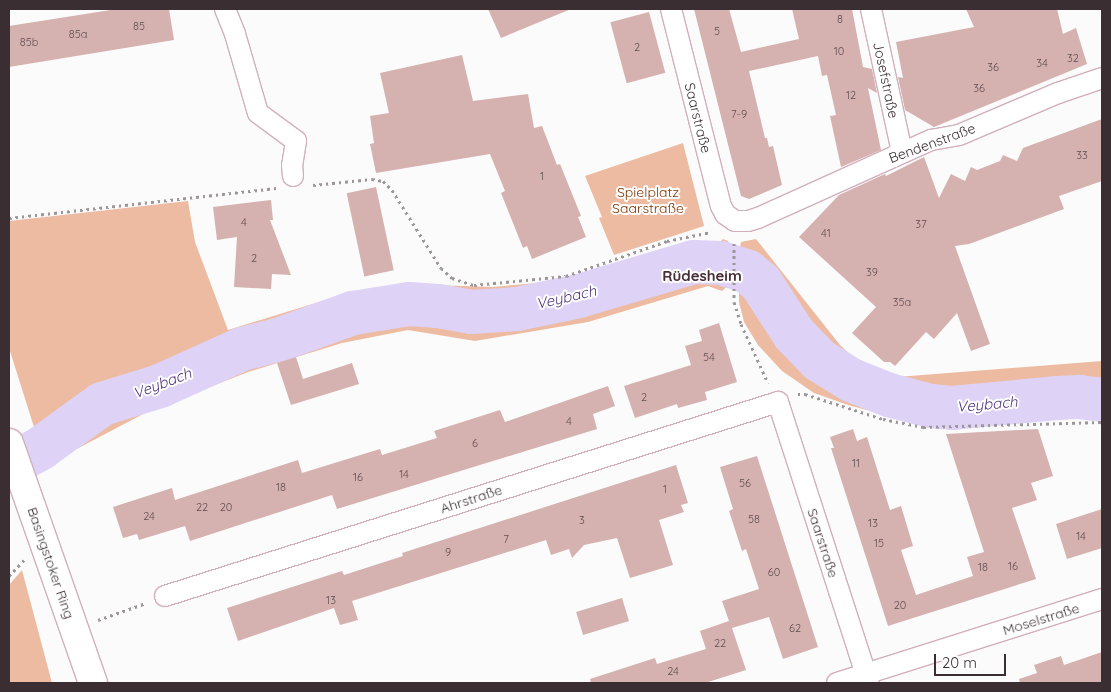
<!DOCTYPE html>
<html>
<head>
<meta charset="utf-8">
<style>
	body { margin:0 }
	#map { position:relative; width:1111px; height:692px; overflow:hidden; background:#fbfbfb; font-family:Quicksand,sans-serif }
	div>[style] { position:absolute }
	.green>* { inset:0; background:#edbba1 }
	.river>* { height:44px; margin:-22px; padding:0 22px; transform-origin:22px; border-radius:22px; background:#ded3f7 }
	.building>* { inset:0; background:#d5b1af; transform-origin:0 0 }
	.path>* { height:3px; margin-top:-1.5px; transform-origin:0; background:repeating-linear-gradient(90deg,#9c9698 0 2.5px,transparent 0 6.5px) }
	.roads { filter:drop-shadow(1px 0 #d1afbb) drop-shadow(-1px 0 #d1afbb) drop-shadow(0 1px #d1afbb) drop-shadow(0 -1px #d1afbb) }
	.street>* { height:20px; margin:-10px; padding:0 10px; transform-origin:10px; border-radius:10px; background:#fff }
	.secondary>* { height:28px; margin:-14px; padding:0 14px; transform-origin:14px; border-radius:14px; background:#fff }
	span { translate:-50% -50%; white-space:nowrap; text-align:center; line-height:1.15; -webkit-text-stroke:4px #fff; paint-order:stroke }
	.number-label { font-size:11px; color:#624f51 }
	.number-label span { -webkit-text-stroke-width:0 }
	.street-label { font-size:14px; color:#3b2e32 }
	.park-label { font-size:14px; color:#7d3500 }
	.neighbourhood-label { font-size:15px; color:#472d37; font-weight:700 }
	.water-label { font-size:15px; color:#51357b; font-style:italic }
	.frame { position:absolute; inset:0; border:10px solid #3b2e32; pointer-events:none }
	.scale { position:absolute; left:934px; top:654px; width:72px; height:22px; box-sizing:border-box; border:2px solid #3b2e32; border-top:0; padding-left:6px; font-size:15px; line-height:18px; white-space:nowrap; color:#3b2e32; -webkit-text-stroke:4px #fff; paint-order:stroke }
</style>
</head>
<body>
<div id="map">
	<div class="green">
		<i style="clip-path:polygon(683px 143px,704px 226px,614px 255px,599px 218px,602px 217px,585px 176px)"></i>
		<i style="clip-path:polygon(188px 201px,195px 242px,228px 330px,348px 293px,403px 284px,492px 287px,571px 280px,670px 247px,719px 243px,723px 239px,728px 241px,729px 245px,729px 285px,722px 291px,708px 286px,588px 322px,475px 341px,408px 330px,342px 343px,248px 372px,149px 411px,46px 465px,9px 348px,9px 221px)"></i>
		<i style="clip-path:polygon(756px 239px,840px 345px,856px 360px,897px 377px,1102px 361px,1102px 418px,920px 424px,848px 405px,814px 393px,782px 371px,758px 345px,744px 322px,739px 302px,739px 253px,741px 242px)"></i>
		<i style="clip-path:polygon(22px 570px,52px 683px,9px 683px,9px 585px)"></i>
	</div>
	<div class="river">
		<i style="left:9px;top:466px;width:37px;rotate:-29deg"></i>
		<i style="left:41px;top:448px;width:75px;rotate:-35.8deg"></i>
		<i style="left:102px;top:404px;width:61px;rotate:-17.2deg"></i>
		<i style="left:160px;top:386px;width:90px;rotate:-24.3deg"></i>
		<i style="left:242px;top:349px;width:40px;rotate:-14.4deg"></i>
		<i style="left:281px;top:339px;width:77px;rotate:-19.9deg"></i>
		<i style="left:353px;top:313px;width:57px;rotate:-9.1deg"></i>
		<i style="left:409px;top:304px;width:29px;rotate:4deg"></i>
		<i style="left:438px;top:306px;width:34px;rotate:10deg"></i>
		<i style="left:471px;top:312px;width:46px;rotate:-3.7deg"></i>
		<i style="left:517px;top:309px;width:63px;rotate:-11.8deg"></i>
		<i style="left:579px;top:296px;width:120px;rotate:-16.5deg"></i>
		<i style="left:694px;top:262px;width:27px;rotate:2deg"></i>
		<i style="left:721px;top:263px;width:28px;rotate:18deg"></i>
		<i style="left:748px;top:272px;width:17px;rotate:40deg"></i>
		<i style="left:761px;top:283px;width:61px;rotate:57.1deg"></i>
		<i style="left:794px;top:334px;width:36px;rotate:46deg"></i>
		<i style="left:819px;top:360px;width:38px;rotate:32deg"></i>
		<i style="left:851px;top:380px;width:41px;rotate:21.5deg"></i>
		<i style="left:889px;top:395px;width:43px;rotate:14.7deg"></i>
		<i style="left:931px;top:406px;width:21px;rotate:5deg"></i>
		<i style="left:952px;top:408px;width:105px;rotate:-5.4deg"></i>
		<i style="left:1057px;top:398px;width:22px;rotate:-3deg"></i>
		<i style="left:1079px;top:397px;width:23px;rotate:7deg"></i>
	</div>
	<div class="building">
		<i style="clip-path:polygon(117px 9px,169px 9px,174px 40px,9px 67px,9px 26px)"></i>
		<i style="clip-path:polygon(488px 9px,571px 9px,501px 38px)"></i>
		<i style="clip-path:polygon(694px 9px,729px 9px,741px 52px,799px 39px,792px 9px,852px 9px,863px 67px,872px 69px,877px 93px,868px 88px,881px 150px,841px 167px,830px 116px,836px 115px,827px 75px,822px 76px,818px 56px,749px 71px,765px 138px,767px 138px,769px 147px,773px 146px,782px 185px,749px 199px,741px 196px)"></i>
		<i style="clip-path:polygon(966px 9px,1057px 9px,1063px 34px,1076px 28px,1087px 64px,934px 127px,905px 110px,898px 77px,903px 78px,896px 42px,974px 27px)"></i>
		<i style="left:649px;top:12px;width:63px;height:40px;rotate:75deg"></i>
		<i style="clip-path:polygon(462px 55px,473px 101px,528px 94px,534px 128px,542px 126px,557px 165px,560px 164px,581px 216px,578px 217px,586px 237px,532px 259px,527px 246px,523px 248px,501px 193px,505px 191px,490px 154px,376px 173px,370px 144px,374px 143px,370px 116px,389px 113px,380px 73px)"></i>
		<i style="clip-path:polygon(1102px 119px,1102px 181px,1059px 196px,1064px 209px,969px 244px,955px 246px,990px 344px,971px 351px,957px 313px,934px 339px,926px 332px,895px 366px,890px 362px,884px 362px,852px 333px,876px 307px,799px 237px,839px 195px,885px 174px,886px 176px,924px 157px,939px 198px,951px 174px,965px 181px,971px 167px,977px 170px,1000px 161px,1003px 155px,1017px 161px,1023px 148px)"></i>
		<i style="left:376px;top:187px;width:85px;height:30px;rotate:78deg"></i>
		<i style="clip-path:polygon(271px 200px,273px 220px,270px 220px,291px 275px,272px 274px,271px 289px,234px 287px,237px 237px,217px 240px,213px 207px)"></i>
		<i style="clip-path:polygon(719px 323px,737px 382px,705px 392px,707px 400px,678px 408px,677px 404px,635px 418px,624px 386px,691px 365px,685px 346px,702px 341px,699px 330px)"></i>
		<i style="clip-path:polygon(296px 357px,303px 379px,352px 363px,359px 384px,291px 405px,277px 363px)"></i>
		<i style="clip-path:polygon(608px 386px,615px 406px,593px 414px,597px 429px,337px 509px,332px 495px,190px 541px,185px 526px,139px 540px,137px 534px,123px 538px,113px 507px,172px 488px,175px 500px,298px 460px,302px 473px,380px 449px,382px 455px,437px 438px,434px 431px,500px 410px,505px 422px)"></i>
		<i style="clip-path:polygon(853px 429px,857px 441px,867px 437px,890px 510px,901px 506px,913px 546px,901px 550px,916px 595px,973px 576px,967px 557px,984px 552px,946px 434px,1038px 429px,1053px 476px,1031px 483px,1037px 500px,1012px 508px,1036px 579px,888px 626px,831px 448px,834px 448px,830px 437px)"></i>
		<i style="clip-path:polygon(757px 456px,818px 647px,783px 659px,769px 617px,732px 628px,746px 670px,705px 683px,591px 683px,590px 679px,655px 658px,657px 664px,706px 649px,700px 631px,729px 621px,722px 601px,759px 589px,746px 549px,742px 551px,729px 511px,733px 509px,720px 467px)"></i>
		<i style="clip-path:polygon(676px 465px,688px 503px,681px 505px,684px 512px,659px 520px,673px 565px,630px 578px,617px 538px,584px 545px,572px 558px,569px 549px,551px 555px,546px 540px,352px 601px,358px 620px,340px 625px,334px 608px,238px 641px,227px 608px,342px 571px,344px 575px,403px 556px,402px 553px)"></i>
		<i style="clip-path:polygon(1102px 509px,1102px 548px,1067px 559px,1056px 524px)"></i>
		<i style="left:622px;top:598px;width:24px;height:48px;rotate:73deg"></i>
		<i style="clip-path:polygon(1102px 652px,1102px 683px,1020px 683px,1019px 679px,1037px 673px,1034px 665px,1061px 656px,1064px 665px)"></i>
	</div>
	<div class="path">
		<i style="left:313px;top:185px;width:59px;rotate:-5.8deg"></i>
		<i style="left:372px;top:179px;width:11px;rotate:10deg"></i>
		<i style="left:383px;top:181px;width:13px;rotate:45deg"></i>
		<i style="left:392px;top:190px;width:92px;rotate:57.9deg"></i>
		<i style="left:441px;top:268px;width:15px;rotate:42deg"></i>
		<i style="left:452px;top:278px;width:23px;rotate:18deg"></i>
		<i style="left:474px;top:285px;width:92px;rotate:-5.6deg"></i>
		<i style="left:566px;top:276px;width:107px;rotate:-19.1deg"></i>
		<i style="left:667px;top:241px;width:45px;rotate:-11.6deg"></i>
		<i style="left:9px;top:218px;width:269px;rotate:-6.4deg"></i>
		<i style="left:734px;top:243px;width:59px;rotate:90deg"></i>
		<i style="left:734px;top:302px;width:23px;rotate:72deg"></i>
		<i style="left:741px;top:324px;width:65px;rotate:65.4deg"></i>
		<i style="left:798px;top:394px;width:7px"></i>
		<i style="left:805px;top:394px;width:82px;rotate:17.8deg"></i>
		<i style="left:883px;top:419px;width:41px;rotate:11.3deg"></i>
		<i style="left:923px;top:427px;width:179px;rotate:-1.6deg"></i>
		<i style="left:9px;top:576px;width:22px;rotate:-47deg"></i>
		<i style="left:98px;top:620px;width:51px;rotate:-19.5deg"></i>
	</div>
	<div class="roads">
		<div class="street">
			<i style="left:225px;top:9px;width:27px;rotate:68deg"></i>
			<i style="left:235px;top:34px;width:82px;rotate:73.8deg"></i>
			<i style="left:258px;top:113px;width:47px;rotate:36.4deg"></i>
			<i style="left:296px;top:141px;width:24px;rotate:99deg"></i>
			<i style="left:292px;top:165px;width:11px;rotate:85deg"></i>
			<i style="left:671px;top:9px;width:203px;rotate:75.8deg"></i>
			<i style="left:721px;top:206px;width:9px;rotate:63deg"></i>
			<i style="left:725px;top:214px;width:12px;rotate:35deg"></i>
			<i style="left:735px;top:221px;width:13px"></i>
			<i style="left:748px;top:221px;width:10px;rotate:-17deg"></i>
			<i style="left:758px;top:218px;width:190px;rotate:-24.3deg"></i>
			<i style="left:931px;top:140px;width:28px;rotate:-10deg"></i>
			<i style="left:959px;top:135px;width:108px;rotate:-23deg"></i>
			<i style="left:1058px;top:93px;width:46px;rotate:-18.8deg"></i>
			<i style="left:871px;top:9px;width:146px;rotate:77.8deg"></i>
			<i style="left:165px;top:596px;width:643px;rotate:-17.56deg"></i>
			<i style="left:778px;top:402px;width:295px;rotate:72.1deg"></i>
			<i style="left:837px;top:683px;width:278px;rotate:-17.6deg"></i>
		</div>
		<div class="secondary">
			<i style="left:9px;top:443px;width:254px;rotate:70.7deg"></i>
		</div>
	</div>
	<div class="number-label">
		<span style="left:840px;top:19px">8</span>
		<span style="left:139px;top:26px">85</span>
		<span style="left:717px;top:31px">5</span>
		<span style="left:78px;top:34px">85a</span>
		<span style="left:29px;top:42px">85b</span>
		<span style="left:637px;top:47px">2</span>
		<span style="left:839px;top:51px">10</span>
		<span style="left:1073px;top:58px">32</span>
		<span style="left:1042px;top:63px">34</span>
		<span style="left:993px;top:67px">36</span>
		<span style="left:979px;top:88px">36</span>
		<span style="left:851px;top:95px">12</span>
		<span style="left:739px;top:114px">7-9</span>
		<span style="left:1082px;top:155px">33</span>
		<span style="left:542px;top:176px">1</span>
		<span style="left:244px;top:222px">4</span>
		<span style="left:921px;top:224px">37</span>
		<span style="left:826px;top:233px">41</span>
		<span style="left:254px;top:258px">2</span>
		<span style="left:872px;top:272px">39</span>
		<span style="left:902px;top:302px">35a</span>
		<span style="left:709px;top:357px">54</span>
		<span style="left:644px;top:397px">2</span>
		<span style="left:569px;top:421px">4</span>
		<span style="left:475px;top:443px">6</span>
		<span style="left:856px;top:463px">11</span>
		<span style="left:404px;top:474px">14</span>
		<span style="left:358px;top:477px">16</span>
		<span style="left:745px;top:483px">56</span>
		<span style="left:281px;top:487px">18</span>
		<span style="left:665px;top:489px">1</span>
		<span style="left:202px;top:507px">22</span>
		<span style="left:226px;top:507px">20</span>
		<span style="left:149px;top:516px">24</span>
		<span style="left:754px;top:519px">58</span>
		<span style="left:582px;top:520px">3</span>
		<span style="left:873px;top:523px">13</span>
		<span style="left:1081px;top:536px">14</span>
		<span style="left:506px;top:539px">7</span>
		<span style="left:879px;top:543px">15</span>
		<span style="left:448px;top:552px">9</span>
		<span style="left:1013px;top:566px">16</span>
		<span style="left:983px;top:567px">18</span>
		<span style="left:774px;top:572px">60</span>
		<span style="left:331px;top:600px">13</span>
		<span style="left:900px;top:605px">20</span>
		<span style="left:795px;top:628px">62</span>
		<span style="left:720px;top:643px">22</span>
		<span style="left:673px;top:671px">24</span>
	</div>
	<div class="street-label">
		<span style="left:886px;top:80px;rotate:78deg">Josefstraße</span>
		<span style="left:698px;top:118px;rotate:76deg">Saarstraße</span>
		<span style="left:932px;top:143px;rotate:-20deg">Bendenstraße</span>
		<span style="left:471px;top:499px;rotate:-18deg">Ahrstraße</span>
		<span style="left:823px;top:543px;rotate:72deg">Saarstraße</span>
		<span style="left:51px;top:563px;rotate:71deg">Basingstoker Ring</span>
		<span style="left:1041px;top:619px;rotate:-17deg">Moselstraße</span>
	</div>
	<div class="park-label">
		<span style="left:648px;top:200px">Spielplatz<br>Saarstraße</span>
	</div>
	<div class="neighbourhood-label">
		<span style="left:702px;top:276px">Rüdesheim</span>
	</div>
	<div class="water-label">
		<span style="left:566px;top:297px;rotate:-13deg">Veybach</span>
		<span style="left:162px;top:383px;rotate:-21deg">Veybach</span>
		<span style="left:987px;top:404px;rotate:-5deg">Veybach</span>
	</div>
	<div class="frame"></div>
	<div class="scale">20 m</div>
</div>
</body>
</html>
